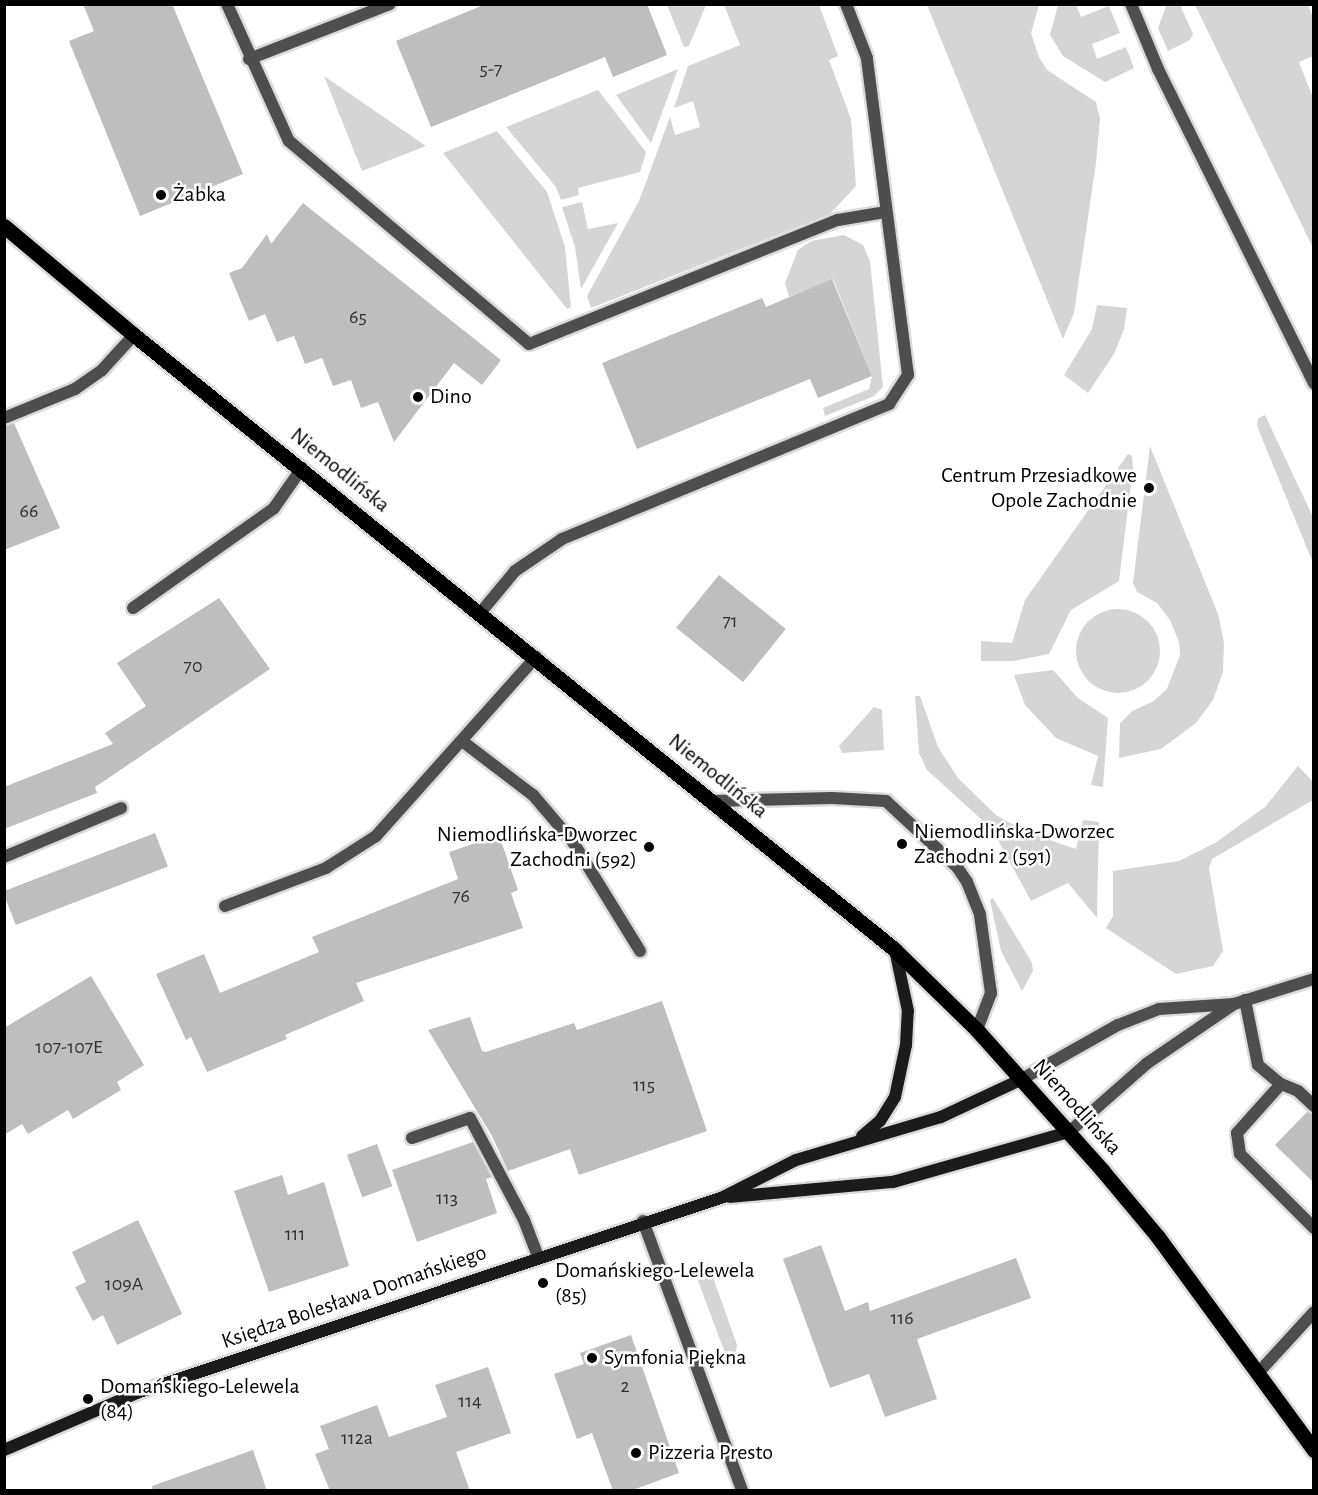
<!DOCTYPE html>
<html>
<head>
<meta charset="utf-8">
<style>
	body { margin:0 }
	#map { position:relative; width:1318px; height:1495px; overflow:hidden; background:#fff; font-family:"Alegreya Sans",sans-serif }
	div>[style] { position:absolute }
	.green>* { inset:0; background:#d5d5d5 }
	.round { border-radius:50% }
	.building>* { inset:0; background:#bebebe; transform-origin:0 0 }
	.roads { filter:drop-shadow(2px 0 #dbdbdb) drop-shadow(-2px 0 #dbdbdb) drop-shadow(0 2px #dbdbdb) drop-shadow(0 -2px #dbdbdb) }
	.lane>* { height:12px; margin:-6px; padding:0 6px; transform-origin:6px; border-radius:6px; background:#4e4e4e }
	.street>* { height:12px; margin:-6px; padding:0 6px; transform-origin:6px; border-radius:6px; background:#4e4e4e }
	.secondary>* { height:12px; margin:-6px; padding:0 6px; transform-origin:6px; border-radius:6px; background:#1b1b1b }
	.primary>* { height:15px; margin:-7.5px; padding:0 7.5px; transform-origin:7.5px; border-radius:7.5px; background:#000 }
	.dots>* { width:16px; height:16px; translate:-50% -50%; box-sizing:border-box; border:3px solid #fff; border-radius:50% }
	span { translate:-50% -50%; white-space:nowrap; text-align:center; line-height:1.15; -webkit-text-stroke:5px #fff; paint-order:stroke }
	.number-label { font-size:20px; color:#303030 }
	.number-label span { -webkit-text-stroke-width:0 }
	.poi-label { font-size:22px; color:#000 }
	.left { translate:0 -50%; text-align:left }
	.right { translate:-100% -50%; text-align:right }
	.street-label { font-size:22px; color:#000 }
	.frame { position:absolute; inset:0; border:6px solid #000; pointer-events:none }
</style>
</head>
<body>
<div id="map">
	<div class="green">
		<i style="clip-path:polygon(1167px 4px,1180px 5px,1193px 34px,1190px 40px,1168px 51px,1158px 28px)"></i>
		<i style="clip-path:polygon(667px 5px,706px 5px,689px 46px,684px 47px)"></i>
		<i style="clip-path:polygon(724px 5px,819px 5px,838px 56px,829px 60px,851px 119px,856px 186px,830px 214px,591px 308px,587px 296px,639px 201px,670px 117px,675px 135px,700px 127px,693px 101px,674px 108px,688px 66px,740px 45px)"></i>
		<i style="clip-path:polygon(927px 5px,1039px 5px,1031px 33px,1039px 57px,1047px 70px,1096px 102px,1100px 119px,1096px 163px,1074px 313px,1063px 339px)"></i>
		<i style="clip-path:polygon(1058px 5px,1076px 5px,1081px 17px,1109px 6px,1120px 33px,1092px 44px,1097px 59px,1126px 47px,1134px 68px,1105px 82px,1063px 56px,1050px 35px)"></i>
		<i style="clip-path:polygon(1195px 5px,1308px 5px,1313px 18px,1313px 56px,1299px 62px,1313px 98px,1313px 248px)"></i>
		<i style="clip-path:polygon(678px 69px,651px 143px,616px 95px)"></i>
		<i style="clip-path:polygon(324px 76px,426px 146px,362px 171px)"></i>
		<i style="clip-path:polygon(598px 90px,646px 152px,640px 172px,578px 188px,579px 195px,561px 200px,556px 187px,506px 127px)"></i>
		<i style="clip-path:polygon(497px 131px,547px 192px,565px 247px,571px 307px,567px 309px,443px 153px)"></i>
		<i style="clip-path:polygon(582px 202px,588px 229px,618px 223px,581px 289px,575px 247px,562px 207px)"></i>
		<i style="clip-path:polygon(844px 235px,863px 245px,870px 261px,883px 387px,874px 396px,825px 416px,823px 408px,869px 389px,872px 376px,833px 279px,789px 297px,785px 283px,798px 250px,811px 241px)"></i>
		<i style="clip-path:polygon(1097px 305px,1127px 308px,1124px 329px,1114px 354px,1088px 393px,1064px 375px,1092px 329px)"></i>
		<i style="clip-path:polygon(1265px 415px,1313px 517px,1313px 563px,1257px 426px,1258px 418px)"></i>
		<i style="clip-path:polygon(1150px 446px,1218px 614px,1224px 643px,1223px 672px,1213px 700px,1196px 723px,1161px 749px,1119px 758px,1120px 723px,1132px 711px,1154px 701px,1167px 689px,1180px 655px,1179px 642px,1170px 620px,1157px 603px,1137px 592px,1133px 583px)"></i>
		<i style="clip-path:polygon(1128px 454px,1132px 456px,1133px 468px,1119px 581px,1071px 610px,1049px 654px,1013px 661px,981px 661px,981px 641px,1012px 643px,1025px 600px)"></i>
		<i class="round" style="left:1076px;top:609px;width:84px;height:84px"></i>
		<i style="clip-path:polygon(1053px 670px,1078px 698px,1108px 718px,1103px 787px,1091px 785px,1098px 756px,1056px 738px,1025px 705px,1014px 675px)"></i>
		<i style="clip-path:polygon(915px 696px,920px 696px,938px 747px,958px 778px,996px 815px,1026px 832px,1076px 849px,1083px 820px,1099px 822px,1097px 918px,1068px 883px,1031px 901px,992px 829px,927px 770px,919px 753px)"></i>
		<i style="clip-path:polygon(874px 707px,882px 710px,884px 750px,842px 753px,839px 746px)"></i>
		<i style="clip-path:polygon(1298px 766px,1313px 782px,1313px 800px,1212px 859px,1209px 868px,1223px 951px,1213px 966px,1176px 974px,1106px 928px,1113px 916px,1113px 871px,1179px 861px,1215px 843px,1265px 807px)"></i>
		<i style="clip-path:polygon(993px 898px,1032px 963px,1033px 971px,1022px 991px,1001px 951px,990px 900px)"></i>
		<i style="clip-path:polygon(708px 1263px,737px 1345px,735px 1356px,728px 1361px,697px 1278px)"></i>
	</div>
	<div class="building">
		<i style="clip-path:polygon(83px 4px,172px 4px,243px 174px,140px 216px,69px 41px,94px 31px)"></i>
		<i style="clip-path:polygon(486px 4px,647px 4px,667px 55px,613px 77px,605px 57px,431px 127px,396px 41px)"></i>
		<i style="clip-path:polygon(303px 203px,501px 360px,482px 385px,454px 363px,394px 442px,378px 402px,361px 408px,351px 380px,333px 386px,322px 358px,305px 364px,294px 336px,277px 342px,265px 314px,249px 321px,229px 273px,242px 268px,267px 234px,271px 244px)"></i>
		<i style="clip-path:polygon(832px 279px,872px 376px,818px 398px,810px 379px,637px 449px,602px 363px,762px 298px,766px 307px)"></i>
		<i style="clip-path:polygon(14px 423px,60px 528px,4px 550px,4px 426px)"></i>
		<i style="left:719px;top:575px;width:86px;height:68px;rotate:39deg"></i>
		<i style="clip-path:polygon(219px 598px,270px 669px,95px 787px,97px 793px,4px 829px,4px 787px,113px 744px,105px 733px,146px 706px,117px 663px)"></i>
		<i style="left:155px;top:833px;width:36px;height:163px;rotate:69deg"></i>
		<i style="clip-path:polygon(499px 835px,518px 890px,511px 893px,523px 928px,356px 983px,364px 1001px,285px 1035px,287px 1039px,207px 1072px,191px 1037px,186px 1040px,156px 974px,204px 954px,220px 993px,319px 952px,312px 937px,458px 879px,449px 852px)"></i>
		<i style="clip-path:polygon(91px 976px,144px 1065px,117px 1082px,121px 1090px,73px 1119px,68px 1110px,28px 1134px,22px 1124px,4px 1135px,4px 1028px)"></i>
		<i style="clip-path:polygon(662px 1001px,707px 1131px,579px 1175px,570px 1149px,508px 1171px,492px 1136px,428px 1030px,470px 1017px,482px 1051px,486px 1052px,574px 1023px,577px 1030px)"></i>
		<i style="clip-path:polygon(1308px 1111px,1314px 1114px,1314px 1183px,1275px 1145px)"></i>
		<i style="clip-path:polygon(473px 1142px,492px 1177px,486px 1179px,497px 1213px,417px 1242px,392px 1170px)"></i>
		<i style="left:377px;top:1144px;width:45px;height:32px;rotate:70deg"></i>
		<i style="clip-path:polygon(282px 1175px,288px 1195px,324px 1182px,349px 1266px,269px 1292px,234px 1191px)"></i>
		<i style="clip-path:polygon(138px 1220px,182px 1314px,117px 1345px,103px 1315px,93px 1321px,75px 1287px,86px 1282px,72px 1252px)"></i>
		<i style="clip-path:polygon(821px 1245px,845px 1311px,868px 1302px,870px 1311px,1016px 1258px,1031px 1298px,917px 1339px,937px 1399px,885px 1417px,869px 1374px,830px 1388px,783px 1259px)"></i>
		<i style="clip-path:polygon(631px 1335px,679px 1473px,630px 1491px,613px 1491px,592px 1433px,577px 1439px,554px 1374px,584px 1364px,580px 1353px)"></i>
		<i style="clip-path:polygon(488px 1367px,511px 1433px,456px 1452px,470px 1491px,330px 1491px,315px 1454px,329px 1449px,320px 1426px,377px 1405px,389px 1437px,447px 1417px,435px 1385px)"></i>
		<i style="clip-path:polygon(253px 1450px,267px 1491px,153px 1491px,152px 1486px)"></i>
	</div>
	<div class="roads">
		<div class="lane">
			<i style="left:227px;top:4px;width:150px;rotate:65.7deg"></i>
			<i style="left:289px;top:141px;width:314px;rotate:40.2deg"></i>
			<i style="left:529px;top:344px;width:333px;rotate:-21.9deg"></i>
			<i style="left:838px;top:220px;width:49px;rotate:-9.5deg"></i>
			<i style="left:249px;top:59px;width:151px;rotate:-21.3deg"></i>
			<i style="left:4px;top:418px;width:77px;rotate:-22.2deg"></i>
			<i style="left:75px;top:389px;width:33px;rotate:-35deg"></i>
			<i style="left:102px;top:370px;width:47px;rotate:-47.6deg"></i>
			<i style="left:133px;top:608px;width:173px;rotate:-35.3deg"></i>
			<i style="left:274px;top:508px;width:49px;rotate:-55deg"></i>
			<i style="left:481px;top:612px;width:53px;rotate:-50.3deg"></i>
			<i style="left:515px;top:571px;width:57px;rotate:-34.2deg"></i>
			<i style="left:562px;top:539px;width:354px;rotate:-22.4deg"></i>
			<i style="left:889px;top:404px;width:35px;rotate:-57deg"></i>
			<i style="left:908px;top:375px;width:320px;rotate:-97.4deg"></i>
			<i style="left:867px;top:58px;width:58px;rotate:-111.3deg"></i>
			<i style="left:462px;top:741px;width:89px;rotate:37.3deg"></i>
			<i style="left:533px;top:795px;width:62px;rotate:49.6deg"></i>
			<i style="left:573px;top:842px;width:128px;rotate:58.4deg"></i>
			<i style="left:712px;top:801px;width:120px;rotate:-1.4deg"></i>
			<i style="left:832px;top:798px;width:54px;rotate:3.2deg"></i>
			<i style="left:886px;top:801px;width:97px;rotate:42.9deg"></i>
			<i style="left:957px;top:867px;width:18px;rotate:56deg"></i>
			<i style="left:967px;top:882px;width:35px;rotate:68deg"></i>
			<i style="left:980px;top:915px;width:79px;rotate:82deg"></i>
			<i style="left:991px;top:993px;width:40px;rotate:111deg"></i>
			<i style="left:4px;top:857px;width:127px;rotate:-22.7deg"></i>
			<i style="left:225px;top:906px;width:108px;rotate:-20.6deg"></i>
			<i style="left:326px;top:868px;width:59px;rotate:-32.6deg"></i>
			<i style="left:376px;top:836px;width:240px;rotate:-48.2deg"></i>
			<i style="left:1245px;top:1000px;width:66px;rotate:78.7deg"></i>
			<i style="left:1258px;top:1065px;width:30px;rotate:40deg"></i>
			<i style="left:1281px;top:1084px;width:18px;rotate:22deg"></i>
			<i style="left:1298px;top:1091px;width:22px;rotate:43deg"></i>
			<i style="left:1281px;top:1084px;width:66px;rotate:131.9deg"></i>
			<i style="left:1237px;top:1133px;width:21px;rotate:82deg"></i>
			<i style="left:1240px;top:1154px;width:105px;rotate:45deg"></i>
			<i style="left:412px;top:1138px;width:61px;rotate:-19deg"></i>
			<i style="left:470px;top:1118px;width:115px;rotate:62.1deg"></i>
			<i style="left:524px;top:1220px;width:40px;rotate:69deg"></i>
			<i style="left:1259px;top:1372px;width:81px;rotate:-47.5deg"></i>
		</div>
		<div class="street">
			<i style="left:1131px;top:4px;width:70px;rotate:67.4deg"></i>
			<i style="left:1158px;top:69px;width:351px;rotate:63.6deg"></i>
			<i style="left:1022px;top:1079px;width:110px;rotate:-29.4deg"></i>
			<i style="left:1118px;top:1025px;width:44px;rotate:-21.3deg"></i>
			<i style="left:1159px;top:1009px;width:75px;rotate:-3.8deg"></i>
			<i style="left:1234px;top:1004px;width:84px;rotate:-17.4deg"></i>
			<i style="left:1069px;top:1132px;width:103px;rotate:-41.4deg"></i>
			<i style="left:1146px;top:1064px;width:107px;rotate:-34.3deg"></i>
			<i style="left:643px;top:1221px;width:287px;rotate:69.8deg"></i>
		</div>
		<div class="secondary">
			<i style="left:862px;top:1136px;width:23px;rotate:-40deg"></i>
			<i style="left:880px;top:1121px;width:28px;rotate:-58deg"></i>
			<i style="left:895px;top:1097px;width:53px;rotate:-78.1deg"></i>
			<i style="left:906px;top:1045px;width:34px;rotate:-87deg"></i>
			<i style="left:908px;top:1011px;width:62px;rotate:-102deg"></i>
			<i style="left:730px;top:1197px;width:164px;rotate:-5.3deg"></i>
			<i style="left:893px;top:1182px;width:183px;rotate:-15.9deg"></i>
			<i style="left:4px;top:1450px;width:145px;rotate:-23.2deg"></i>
			<i style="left:137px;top:1393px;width:618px;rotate:-18.49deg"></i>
			<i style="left:723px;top:1197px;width:82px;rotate:-26.9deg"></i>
			<i style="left:796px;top:1160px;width:151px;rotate:-16.5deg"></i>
			<i style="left:941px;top:1117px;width:89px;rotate:-25.1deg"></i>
		</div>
		<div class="primary">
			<i style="left:4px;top:226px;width:170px;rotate:40deg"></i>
			<i style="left:134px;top:335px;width:977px;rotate:38.93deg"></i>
			<i style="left:894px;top:949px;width:116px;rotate:44.3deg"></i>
			<i style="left:977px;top:1030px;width:188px;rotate:48.2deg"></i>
			<i style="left:1102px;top:1170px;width:87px;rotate:50.1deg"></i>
			<i style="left:1158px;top:1237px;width:264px;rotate:53.8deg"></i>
		</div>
	</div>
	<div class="dots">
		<i style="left:161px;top:195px;background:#000"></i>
		<i style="left:418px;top:397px;background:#000"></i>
		<i style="left:1149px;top:488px;background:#000"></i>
		<i style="left:902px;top:844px;background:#000"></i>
		<i style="left:649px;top:847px;background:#000"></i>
		<i style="left:543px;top:1283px;background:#000"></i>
		<i style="left:592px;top:1358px;background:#000"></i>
		<i style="left:88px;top:1399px;background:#000"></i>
		<i style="left:636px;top:1453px;background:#000"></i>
	</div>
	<div class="number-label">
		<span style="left:491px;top:69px">5-7</span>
		<span style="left:358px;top:317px">65</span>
		<span style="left:29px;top:511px">66</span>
		<span style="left:730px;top:621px">71</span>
		<span style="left:193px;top:666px">70</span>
		<span style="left:461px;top:896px">76</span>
		<span style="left:69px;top:1047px">107-107E</span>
		<span style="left:644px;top:1085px">115</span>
		<span style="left:447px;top:1198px">113</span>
		<span style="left:295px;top:1234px">111</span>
		<span style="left:124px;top:1284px">109A</span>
		<span style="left:902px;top:1318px">116</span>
		<span style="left:625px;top:1386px">2</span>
		<span style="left:470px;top:1401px">114</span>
		<span style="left:357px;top:1438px">112a</span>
	</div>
	<div class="poi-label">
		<span class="left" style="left:173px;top:195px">Żabka</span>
		<span class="left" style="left:430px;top:397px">Dino</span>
		<span class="right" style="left:1137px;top:488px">Centrum Przesiadkowe<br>Opole Zachodnie</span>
		<span class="left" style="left:914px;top:844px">Niemodlińska-Dworzec<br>Zachodni 2 (591)</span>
		<span class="right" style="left:637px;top:847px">Niemodlińska-Dworzec<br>Zachodni (592)</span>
		<span class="left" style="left:555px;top:1283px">Domańskiego-Lelewela<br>(85)</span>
		<span class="left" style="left:604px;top:1358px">Symfonia Piękna</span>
		<span class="left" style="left:100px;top:1399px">Domańskiego-Lelewela<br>(84)</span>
		<span class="left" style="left:648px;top:1453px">Pizzeria Presto</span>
	</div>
	<div class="street-label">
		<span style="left:340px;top:470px;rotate:39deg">Niemodlińska</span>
		<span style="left:718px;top:776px;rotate:39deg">Niemodlińska</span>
		<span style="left:1077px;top:1107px;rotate:48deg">Niemodlińska</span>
		<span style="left:354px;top:1297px;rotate:-19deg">Księdza Bolesława Domańskiego</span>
	</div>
	<div class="frame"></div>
</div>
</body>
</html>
